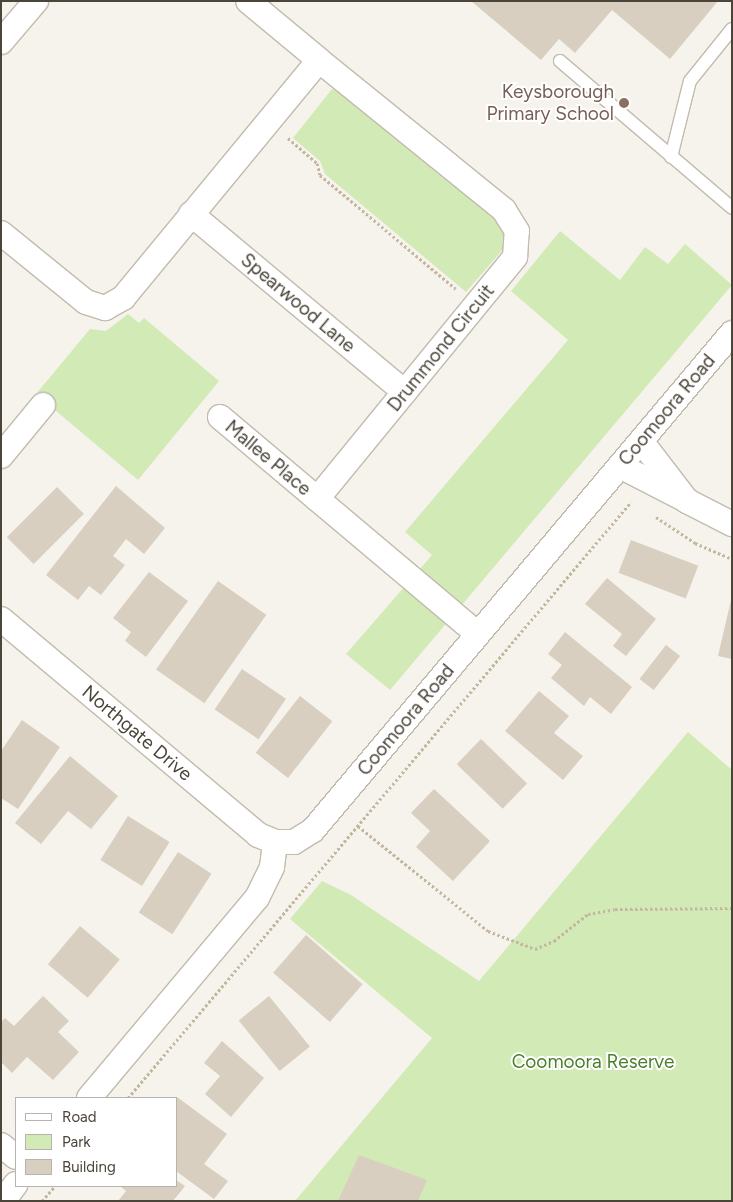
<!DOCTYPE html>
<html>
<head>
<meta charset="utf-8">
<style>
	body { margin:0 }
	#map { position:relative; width:733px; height:1202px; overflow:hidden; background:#f6f3ec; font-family:Figtree,sans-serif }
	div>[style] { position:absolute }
	.green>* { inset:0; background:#d2eab5 }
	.building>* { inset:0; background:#d8cfc1; transform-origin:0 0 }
	.path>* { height:3px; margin-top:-1.5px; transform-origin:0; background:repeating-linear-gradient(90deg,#c4b79f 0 2.5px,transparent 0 5px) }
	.roads { filter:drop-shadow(1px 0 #c2bbae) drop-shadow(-1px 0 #c2bbae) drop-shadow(0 1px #c2bbae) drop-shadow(0 -1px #c2bbae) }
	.lane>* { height:12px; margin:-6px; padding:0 6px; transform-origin:6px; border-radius:6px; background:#fff }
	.street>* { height:24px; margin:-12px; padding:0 12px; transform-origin:12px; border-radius:12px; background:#fff }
	.dots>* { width:14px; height:14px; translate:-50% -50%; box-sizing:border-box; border:2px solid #fff; border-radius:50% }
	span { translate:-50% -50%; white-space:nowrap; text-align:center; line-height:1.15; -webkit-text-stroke:4px #fff; paint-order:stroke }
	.education-label { font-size:19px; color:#785e54 }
	.right { translate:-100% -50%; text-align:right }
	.street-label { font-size:19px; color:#4b4439 }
	.park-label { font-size:19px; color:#4a7f2a }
	.frame { position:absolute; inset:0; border:2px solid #4b4439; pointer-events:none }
	.legend { position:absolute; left:15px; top:1097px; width:162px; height:90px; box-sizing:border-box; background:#fff; border:1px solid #b7b4b0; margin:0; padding:6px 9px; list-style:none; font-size:15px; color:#4b4439 }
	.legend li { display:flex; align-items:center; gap:10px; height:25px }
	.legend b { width:25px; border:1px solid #b7b4b0 }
</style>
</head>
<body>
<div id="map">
	<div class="green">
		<i style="clip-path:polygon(332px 89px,357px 97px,399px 132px,406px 147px,443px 178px,458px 181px,506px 221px,512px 239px,466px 292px,325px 174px,320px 161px,293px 138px)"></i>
		<i style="clip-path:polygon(560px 231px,620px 280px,645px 247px,668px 264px,685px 244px,732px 285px,390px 690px,346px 654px,432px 555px,405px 532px,568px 340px,511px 291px)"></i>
		<i style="clip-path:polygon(128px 314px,139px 323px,144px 318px,219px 381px,138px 480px,36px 394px,90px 329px,106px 331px)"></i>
		<i style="clip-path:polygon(688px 732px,732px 770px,732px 1201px,295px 1201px,432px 1038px,290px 919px,322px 881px,351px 895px,479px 981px)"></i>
	</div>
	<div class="building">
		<i style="clip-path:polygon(471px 1px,718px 1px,670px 59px,612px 10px,575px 53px,559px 39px,541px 60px)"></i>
		<i style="clip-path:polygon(116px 486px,165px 528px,144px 554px,126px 539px,113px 556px,125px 565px,101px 595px,89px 586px,78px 600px,46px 575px)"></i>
		<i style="left:57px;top:487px;width:38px;height:71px;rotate:45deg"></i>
		<i style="left:631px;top:540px;width:72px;height:35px;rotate:21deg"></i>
		<i style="clip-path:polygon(149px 572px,188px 601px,146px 657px,125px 641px,131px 632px,113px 618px)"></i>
		<i style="clip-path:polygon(607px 578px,656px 619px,626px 656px,613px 646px,622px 634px,585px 604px)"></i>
		<i style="left:218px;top:581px;width:59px;height:108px;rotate:35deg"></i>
		<i style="clip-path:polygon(731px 600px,732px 600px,732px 659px,718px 656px)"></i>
		<i style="clip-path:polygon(565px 632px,632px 687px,611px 714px,590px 697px,584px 706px,551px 678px,562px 665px,548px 654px)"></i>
		<i style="left:666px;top:645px;width:18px;height:43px;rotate:38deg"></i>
		<i style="left:242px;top:669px;width:53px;height:49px;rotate:34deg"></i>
		<i style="clip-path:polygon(539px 691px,569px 716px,554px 733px,583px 756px,563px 780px,505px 731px)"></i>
		<i style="left:300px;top:696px;width:41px;height:72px;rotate:38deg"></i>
		<i style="clip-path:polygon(22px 720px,60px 747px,18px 809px,1px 798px,1px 751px)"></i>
		<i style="left:481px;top:739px;width:64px;height:35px;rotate:44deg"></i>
		<i style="clip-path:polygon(70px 756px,118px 796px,91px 829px,68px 811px,41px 844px,15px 823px)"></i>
		<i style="clip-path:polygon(434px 789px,490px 841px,453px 881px,416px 847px,430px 831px,411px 813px)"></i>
		<i style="left:128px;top:816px;width:49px;height:52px;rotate:32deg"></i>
		<i style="left:178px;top:852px;width:40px;height:72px;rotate:33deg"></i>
		<i style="left:80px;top:926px;width:52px;height:50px;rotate:40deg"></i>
		<i style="left:306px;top:935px;width:75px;height:50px;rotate:41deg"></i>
		<i style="clip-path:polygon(43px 996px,69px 1021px,58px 1032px,79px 1052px,53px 1080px,27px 1057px,12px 1073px,1px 1062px,1px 1022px,5px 1018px,14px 1026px)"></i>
		<i style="left:269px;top:996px;width:65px;height:39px;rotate:51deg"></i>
		<i style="clip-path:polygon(222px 1041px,264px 1078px,231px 1117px,205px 1094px,220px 1076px,204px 1063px)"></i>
		<i style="clip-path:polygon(177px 1097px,227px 1134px,204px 1164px,228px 1181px,214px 1199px,176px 1171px)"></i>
		<i style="clip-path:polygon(359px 1155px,427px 1180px,418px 1201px,338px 1201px)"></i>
		<i style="clip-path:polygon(176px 1180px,185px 1186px,173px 1201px,118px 1201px,126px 1191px,120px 1186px,176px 1186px)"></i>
	</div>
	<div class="path">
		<i style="left:288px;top:138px;width:38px;rotate:41deg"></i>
		<i style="left:317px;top:163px;width:12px;rotate:76deg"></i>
		<i style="left:320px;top:175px;width:177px;rotate:40deg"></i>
		<i style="left:656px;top:517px;width:47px;rotate:33.7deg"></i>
		<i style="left:695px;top:543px;width:40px;rotate:23.4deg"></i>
		<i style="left:358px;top:826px;width:167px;rotate:38.9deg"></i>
		<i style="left:488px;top:931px;width:50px;rotate:21deg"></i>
		<i style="left:535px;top:949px;width:21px;rotate:-23deg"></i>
		<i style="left:554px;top:941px;width:43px;rotate:-38.5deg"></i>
		<i style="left:588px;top:914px;width:27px;rotate:-10deg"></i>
		<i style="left:615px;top:909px;width:117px;rotate:-0.5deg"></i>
		<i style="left:128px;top:1098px;width:780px;rotate:-49.84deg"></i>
		<i style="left:42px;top:1201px;width:20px;rotate:-49deg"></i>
	</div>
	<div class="roads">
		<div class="lane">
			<i style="left:560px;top:61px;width:226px;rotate:40.5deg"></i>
			<i style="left:671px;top:157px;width:78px;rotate:-76deg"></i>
			<i style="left:690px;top:81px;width:67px;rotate:-51.1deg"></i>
		</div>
		<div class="street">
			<i style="left:1px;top:42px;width:54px;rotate:-49.5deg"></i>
			<i style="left:191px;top:214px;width:278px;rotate:39.8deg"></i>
			<i style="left:1px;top:233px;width:109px;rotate:39.1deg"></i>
			<i style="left:86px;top:302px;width:20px;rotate:18deg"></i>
			<i style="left:105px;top:308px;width:21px;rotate:-29deg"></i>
			<i style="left:123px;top:298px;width:308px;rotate:-50.5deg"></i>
			<i style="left:319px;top:60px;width:92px;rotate:-140.3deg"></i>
			<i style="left:220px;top:417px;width:337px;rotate:40.1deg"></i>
			<i style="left:641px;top:441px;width:76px;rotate:52.5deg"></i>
			<i style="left:687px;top:501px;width:51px;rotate:27.1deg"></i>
			<i style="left:1px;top:456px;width:66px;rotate:-50.5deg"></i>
			<i style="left:620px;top:466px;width:76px;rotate:27.2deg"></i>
			<i style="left:317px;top:499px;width:313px;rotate:-50.7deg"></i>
			<i style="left:515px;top:257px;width:26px;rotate:-86deg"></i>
			<i style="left:517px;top:231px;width:25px;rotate:-122deg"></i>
			<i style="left:504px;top:210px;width:238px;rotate:-141deg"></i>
			<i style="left:1px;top:619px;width:336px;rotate:40deg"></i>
			<i style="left:258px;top:835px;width:18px;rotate:22deg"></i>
			<i style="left:89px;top:1098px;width:261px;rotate:-50deg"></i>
			<i style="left:257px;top:898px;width:34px;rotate:-64deg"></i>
			<i style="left:272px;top:867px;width:25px;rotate:-83deg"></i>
			<i style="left:275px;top:842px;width:19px"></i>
			<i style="left:294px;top:842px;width:22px;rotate:-32deg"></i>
			<i style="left:313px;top:830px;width:650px;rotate:-49.87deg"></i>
			<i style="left:1px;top:1145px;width:19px;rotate:39deg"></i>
			<i style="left:3px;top:1201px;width:21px;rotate:-53deg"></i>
		</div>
	</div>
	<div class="dots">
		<i style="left:624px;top:103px;background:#8d6e63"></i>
	</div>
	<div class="education-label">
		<span class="right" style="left:614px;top:103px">Keysborough<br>Primary School</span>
	</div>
	<div class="street-label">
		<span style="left:298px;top:303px;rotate:40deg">Spearwood Lane</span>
		<span style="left:441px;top:348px;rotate:-51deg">Drummond Circuit</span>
		<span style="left:667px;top:410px;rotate:-50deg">Coomoora Road</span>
		<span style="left:268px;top:458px;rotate:40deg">Mallee Place</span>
		<span style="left:406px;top:720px;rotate:-50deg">Coomoora Road</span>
		<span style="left:137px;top:733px;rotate:40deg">Northgate Drive</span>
	</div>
	<div class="park-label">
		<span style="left:593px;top:1062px">Coomoora Reserve</span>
	</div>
	<div class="frame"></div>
	<ul class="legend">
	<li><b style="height:6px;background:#fff"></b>Road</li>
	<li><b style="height:14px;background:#d2eab5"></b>Park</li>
	<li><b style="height:14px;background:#d8cfc1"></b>Building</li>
	</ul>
</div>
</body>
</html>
